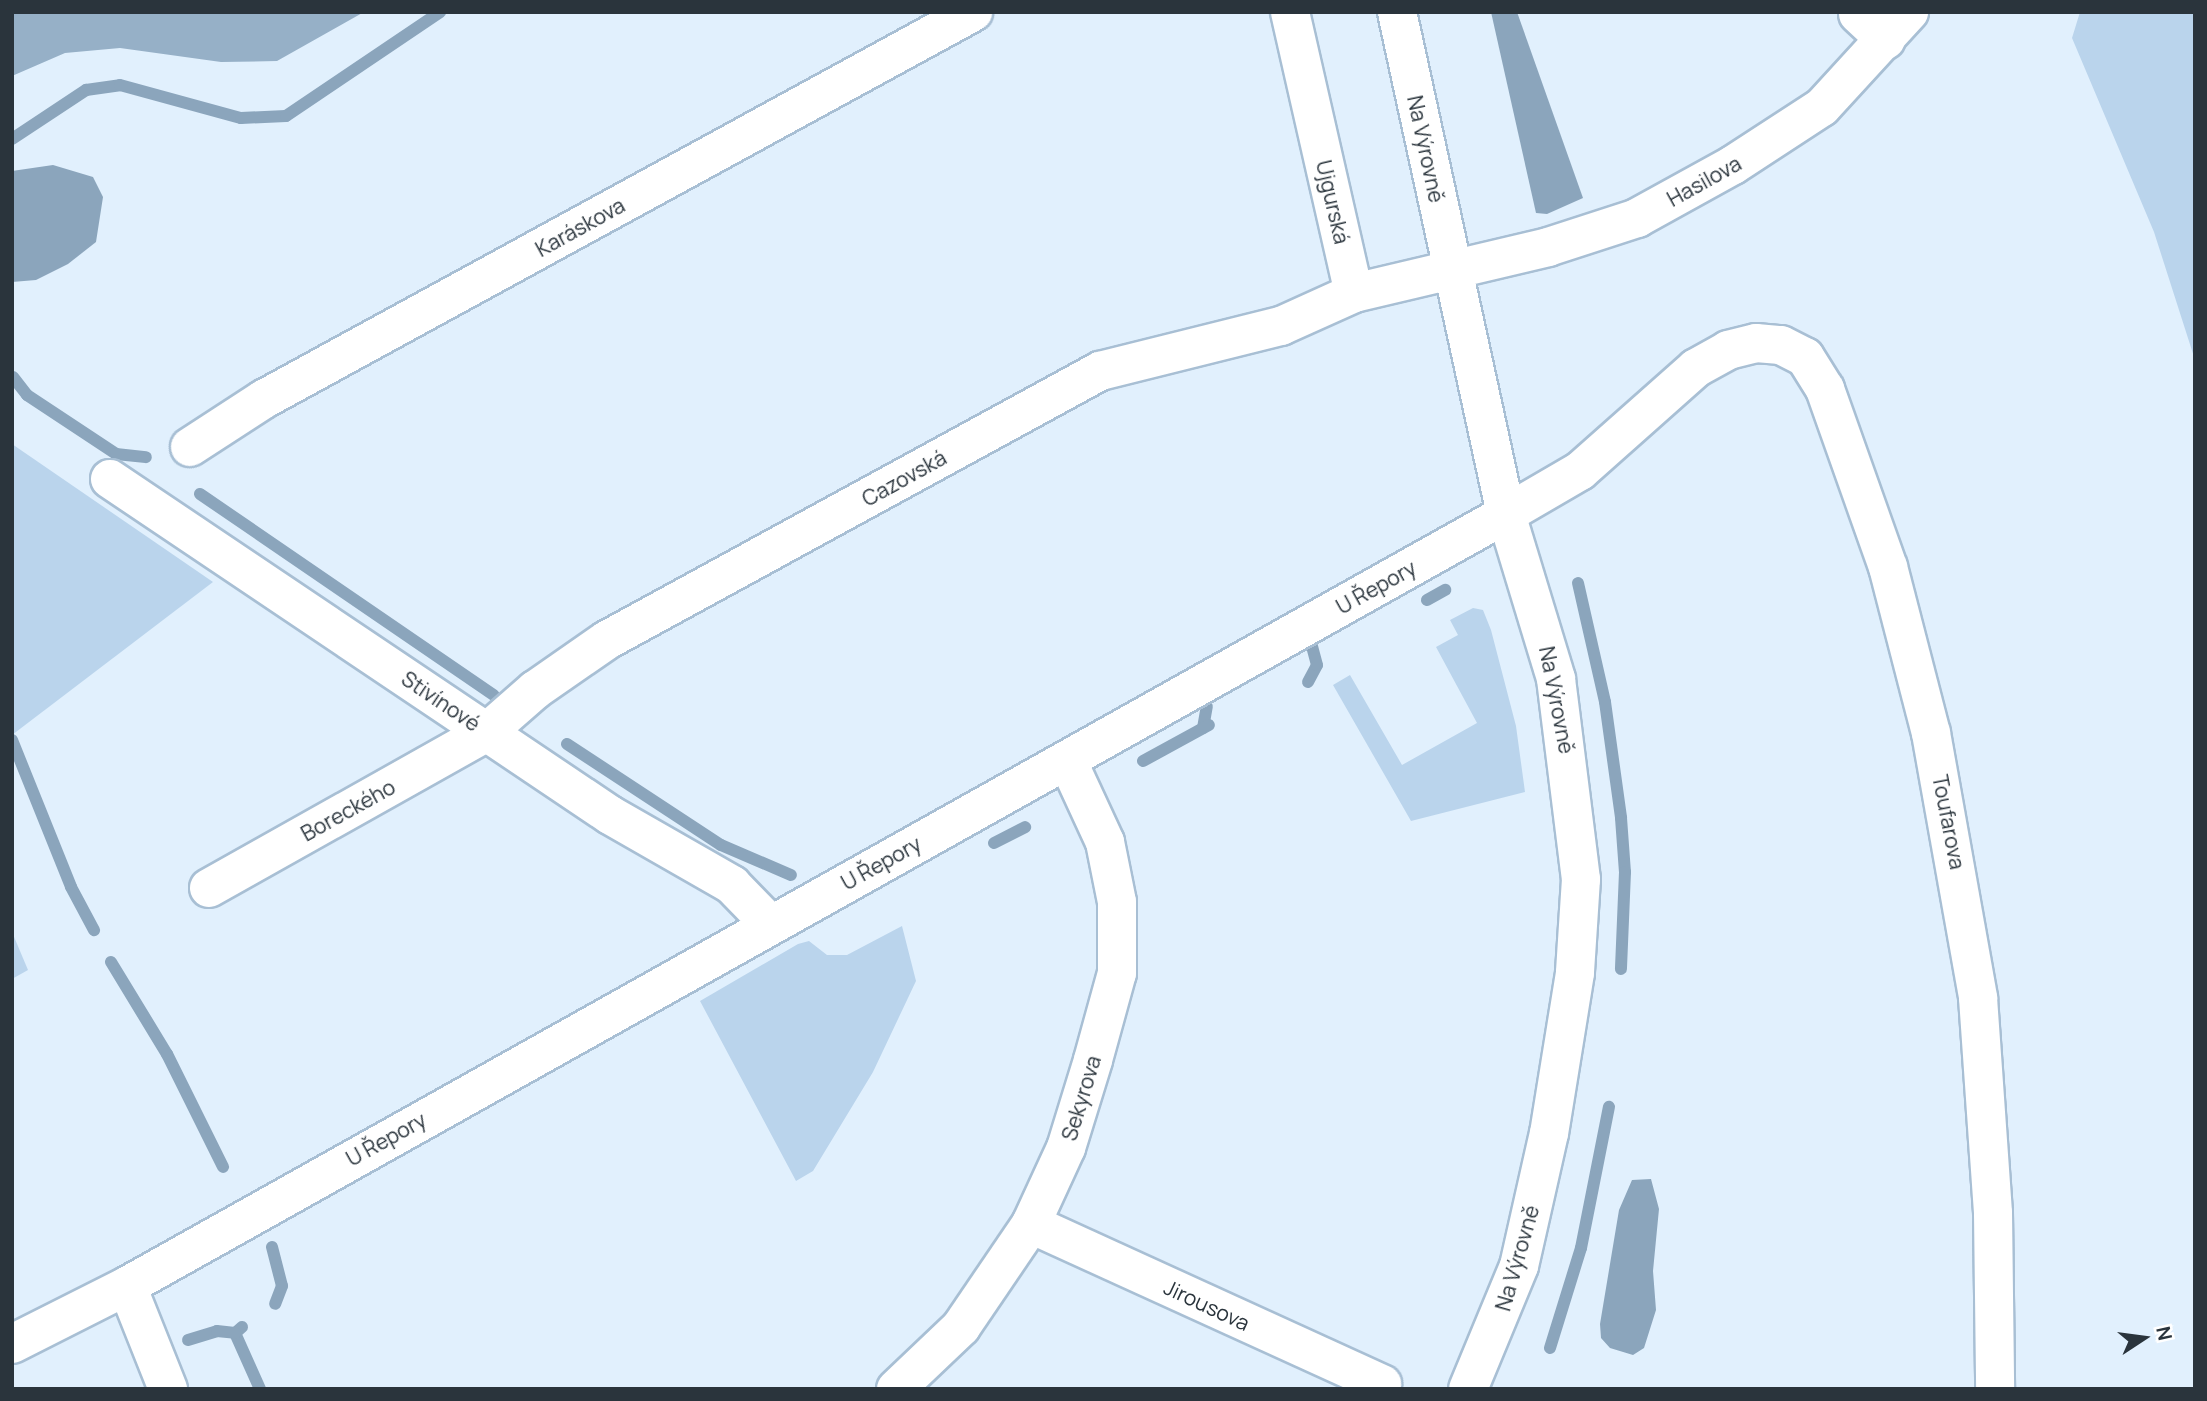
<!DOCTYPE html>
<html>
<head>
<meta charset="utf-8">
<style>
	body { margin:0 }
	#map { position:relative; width:2207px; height:1401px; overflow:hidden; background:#e1f0fd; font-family:Manrope,sans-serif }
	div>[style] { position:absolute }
	.green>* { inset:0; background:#bad4ec }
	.forest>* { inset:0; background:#96b0c7 }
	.water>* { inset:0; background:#8ba5bc }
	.stream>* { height:12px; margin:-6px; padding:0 6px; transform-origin:6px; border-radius:6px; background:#8ba5bc }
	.roads { filter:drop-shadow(2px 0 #a8bfd4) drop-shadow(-2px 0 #a8bfd4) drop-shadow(0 2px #a8bfd4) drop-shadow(0 -2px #a8bfd4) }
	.street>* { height:38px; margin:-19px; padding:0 19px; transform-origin:19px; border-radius:19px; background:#fff }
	span { translate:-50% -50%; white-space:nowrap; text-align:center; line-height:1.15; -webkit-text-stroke:6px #fff; paint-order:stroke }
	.street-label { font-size:21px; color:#2a343c }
	.frame { position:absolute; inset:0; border:14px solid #2a343c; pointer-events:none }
	.north { position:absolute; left:2109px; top:1303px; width:70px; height:70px; -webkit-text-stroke:5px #fff; paint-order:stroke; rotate:77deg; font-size:19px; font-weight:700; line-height:28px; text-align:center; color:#2a343c }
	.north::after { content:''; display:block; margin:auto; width:24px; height:32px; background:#2a343c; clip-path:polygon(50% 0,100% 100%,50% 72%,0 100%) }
</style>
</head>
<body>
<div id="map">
	<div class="green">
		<i style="clip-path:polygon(2080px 12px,2195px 12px,2195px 360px,2154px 232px,2072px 38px)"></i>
		<i style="clip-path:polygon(12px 444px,213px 582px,12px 735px)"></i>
		<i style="clip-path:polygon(1473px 608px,1483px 610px,1491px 630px,1516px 726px,1525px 792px,1411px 821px,1333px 685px,1350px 675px,1402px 765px,1477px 723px,1436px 647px,1458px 635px,1450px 620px)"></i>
		<i style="clip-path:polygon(902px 926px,916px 981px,873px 1072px,813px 1171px,796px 1181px,700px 1001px,798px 944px,809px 941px,827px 955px,847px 955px)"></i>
		<i style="clip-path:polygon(12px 932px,28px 970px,12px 979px)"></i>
	</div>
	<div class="forest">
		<i style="clip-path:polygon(12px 12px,364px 12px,277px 61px,221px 62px,120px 48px,65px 53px,12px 76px)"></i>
	</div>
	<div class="water">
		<i style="clip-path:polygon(1491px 12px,1517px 12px,1583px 198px,1547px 214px,1536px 213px)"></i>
		<i style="clip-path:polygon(53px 165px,93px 177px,103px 197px,96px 242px,68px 264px,36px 280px,12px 282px,12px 171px)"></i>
		<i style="clip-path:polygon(1651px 1179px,1659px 1209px,1653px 1271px,1656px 1310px,1644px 1348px,1633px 1355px,1610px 1348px,1601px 1338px,1600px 1324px,1619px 1210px,1632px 1180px)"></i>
	</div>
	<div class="stream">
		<i style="left:12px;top:139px;width:89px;rotate:-33.5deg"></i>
		<i style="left:86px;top:90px;width:34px;rotate:-8deg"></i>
		<i style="left:120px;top:85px;width:125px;rotate:15.3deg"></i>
		<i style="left:241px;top:118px;width:45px;rotate:-2.5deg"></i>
		<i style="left:286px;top:116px;width:186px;rotate:-34deg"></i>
		<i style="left:13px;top:377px;width:23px;rotate:52deg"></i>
		<i style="left:27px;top:395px;width:107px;rotate:33.5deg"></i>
		<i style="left:116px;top:454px;width:30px;rotate:6deg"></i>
		<i style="left:200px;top:494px;width:356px;rotate:34.4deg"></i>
		<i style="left:1578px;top:583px;width:122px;rotate:77.2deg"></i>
		<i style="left:1605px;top:702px;width:117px;rotate:82.1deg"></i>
		<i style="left:1621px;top:818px;width:54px;rotate:85.8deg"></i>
		<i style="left:1625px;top:872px;width:97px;rotate:92.4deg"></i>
		<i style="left:1427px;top:600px;width:21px;rotate:-29deg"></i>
		<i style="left:1308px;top:682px;width:19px;rotate:-62deg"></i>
		<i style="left:1317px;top:665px;width:23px;rotate:-105deg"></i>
		<i style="left:1203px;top:728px;width:22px;rotate:-80deg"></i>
		<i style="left:12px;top:740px;width:158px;rotate:68.1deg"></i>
		<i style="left:71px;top:887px;width:49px;rotate:61.9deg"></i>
		<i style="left:567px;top:744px;width:184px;rotate:33.3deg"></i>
		<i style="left:721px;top:845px;width:76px;rotate:23.2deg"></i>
		<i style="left:1143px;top:761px;width:75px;rotate:-28.6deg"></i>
		<i style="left:994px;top:843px;width:35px;rotate:-27deg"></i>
		<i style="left:111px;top:962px;width:108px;rotate:58.7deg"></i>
		<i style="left:167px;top:1054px;width:126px;rotate:63.6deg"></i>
		<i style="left:272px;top:1247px;width:40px;rotate:75.6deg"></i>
		<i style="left:282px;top:1286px;width:19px;rotate:111deg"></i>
		<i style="left:242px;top:1327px;width:9px;rotate:139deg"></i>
		<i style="left:235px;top:1333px;width:61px;rotate:65.9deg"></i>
		<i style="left:188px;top:1340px;width:30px;rotate:-17deg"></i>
		<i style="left:217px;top:1331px;width:18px;rotate:6deg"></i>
		<i style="left:1550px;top:1348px;width:105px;rotate:-72.8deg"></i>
		<i style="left:1581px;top:1248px;width:144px;rotate:-78.8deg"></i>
	</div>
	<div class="roads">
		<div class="street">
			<i style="left:1290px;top:12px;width:288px;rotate:77.2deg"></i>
			<i style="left:1354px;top:293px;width:199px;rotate:-13.3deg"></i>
			<i style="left:1548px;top:247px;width:94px;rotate:-18deg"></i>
			<i style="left:1637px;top:218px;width:110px;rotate:-28.9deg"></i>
			<i style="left:1733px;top:165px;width:106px;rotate:-33.1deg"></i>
			<i style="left:1822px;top:107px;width:129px;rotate:-47.5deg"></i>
			<i style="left:1397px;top:12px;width:514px;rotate:77.75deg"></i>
			<i style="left:1506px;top:514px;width:172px;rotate:73.1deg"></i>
			<i style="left:1556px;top:679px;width:202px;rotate:82.9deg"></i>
			<i style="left:1581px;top:879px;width:94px;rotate:93.7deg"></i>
			<i style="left:1575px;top:973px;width:162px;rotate:99.2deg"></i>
			<i style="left:1549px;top:1133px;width:136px;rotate:102.7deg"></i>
			<i style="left:1519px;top:1266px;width:133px;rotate:112.5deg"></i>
			<i style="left:1858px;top:14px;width:38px;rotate:43deg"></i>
			<i style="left:190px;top:447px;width:88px;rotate:-33deg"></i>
			<i style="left:264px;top:399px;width:808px;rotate:-28.63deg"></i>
			<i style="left:110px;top:479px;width:602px;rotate:33.9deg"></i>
			<i style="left:610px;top:815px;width:141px;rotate:29.8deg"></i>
			<i style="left:732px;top:885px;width:54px;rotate:45.7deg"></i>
			<i style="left:209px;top:888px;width:319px;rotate:-29.3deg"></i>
			<i style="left:487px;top:732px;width:64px;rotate:-41.2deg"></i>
			<i style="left:535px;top:690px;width:88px;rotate:-34.8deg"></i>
			<i style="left:607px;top:640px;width:562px;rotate:-28.62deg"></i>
			<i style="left:1100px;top:371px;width:187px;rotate:-14deg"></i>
			<i style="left:1281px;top:326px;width:80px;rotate:-24.3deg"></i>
			<i style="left:1031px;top:1224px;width:386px;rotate:24.5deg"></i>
			<i style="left:127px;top:1286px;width:111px;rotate:68.3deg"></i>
			<i style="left:12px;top:1344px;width:129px;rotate:-26.8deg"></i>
			<i style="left:127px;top:1286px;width:1580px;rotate:-29.24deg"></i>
			<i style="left:1506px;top:514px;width:86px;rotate:-30.2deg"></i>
			<i style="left:1580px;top:471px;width:155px;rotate:-41.6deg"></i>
			<i style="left:1696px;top:368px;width:37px;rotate:-29deg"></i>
			<i style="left:1728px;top:350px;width:29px;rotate:-14deg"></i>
			<i style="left:1756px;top:343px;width:25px;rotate:5deg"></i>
			<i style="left:1781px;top:345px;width:27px;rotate:27deg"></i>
			<i style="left:1805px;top:357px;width:38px;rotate:58deg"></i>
			<i style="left:1825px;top:389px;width:189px;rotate:70.5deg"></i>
			<i style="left:1888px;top:567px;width:171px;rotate:75.5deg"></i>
			<i style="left:1931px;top:733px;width:269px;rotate:79.9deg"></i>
			<i style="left:1978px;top:998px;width:216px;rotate:86deg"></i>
			<i style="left:1993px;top:1213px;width:176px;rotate:89.3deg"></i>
			<i style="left:896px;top:1389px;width:90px;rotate:-43.6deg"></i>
			<i style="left:961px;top:1327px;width:125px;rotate:-55.8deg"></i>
			<i style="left:1031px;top:1224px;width:84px;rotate:-65.3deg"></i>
			<i style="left:1066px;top:1148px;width:92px;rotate:-72.9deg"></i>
			<i style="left:1093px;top:1060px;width:90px;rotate:-74.6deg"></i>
			<i style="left:1117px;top:973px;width:71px;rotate:-90deg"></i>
			<i style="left:1117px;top:902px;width:61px;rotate:-101.3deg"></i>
			<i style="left:1105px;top:842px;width:88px;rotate:-114.8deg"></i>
		</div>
	</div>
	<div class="street-label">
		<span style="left:1426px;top:149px;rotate:78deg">Na Výrovně</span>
		<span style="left:1704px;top:181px;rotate:-29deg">Hasilova</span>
		<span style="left:1333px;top:202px;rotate:77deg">Ujgurská</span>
		<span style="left:580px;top:227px;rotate:-29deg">Karáskova</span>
		<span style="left:904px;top:478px;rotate:-29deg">Cazovská</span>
		<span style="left:1376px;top:587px;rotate:-29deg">U Řepory</span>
		<span style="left:1557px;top:700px;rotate:79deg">Na Výrovně</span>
		<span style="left:441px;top:701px;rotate:34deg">Stivínové</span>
		<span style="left:348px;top:810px;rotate:-29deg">Boreckého</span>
		<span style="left:1949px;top:822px;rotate:79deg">Toufarova</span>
		<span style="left:881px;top:863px;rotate:-29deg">U Řepory</span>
		<span style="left:1081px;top:1098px;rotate:-73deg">Sekyrova</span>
		<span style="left:386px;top:1139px;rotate:-29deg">U Řepory</span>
		<span style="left:1517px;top:1258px;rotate:-74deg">Na Výrovně</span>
		<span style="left:1207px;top:1305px;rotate:25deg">Jirousova</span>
	</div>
	<div class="frame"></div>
	<div class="north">N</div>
</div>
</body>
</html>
